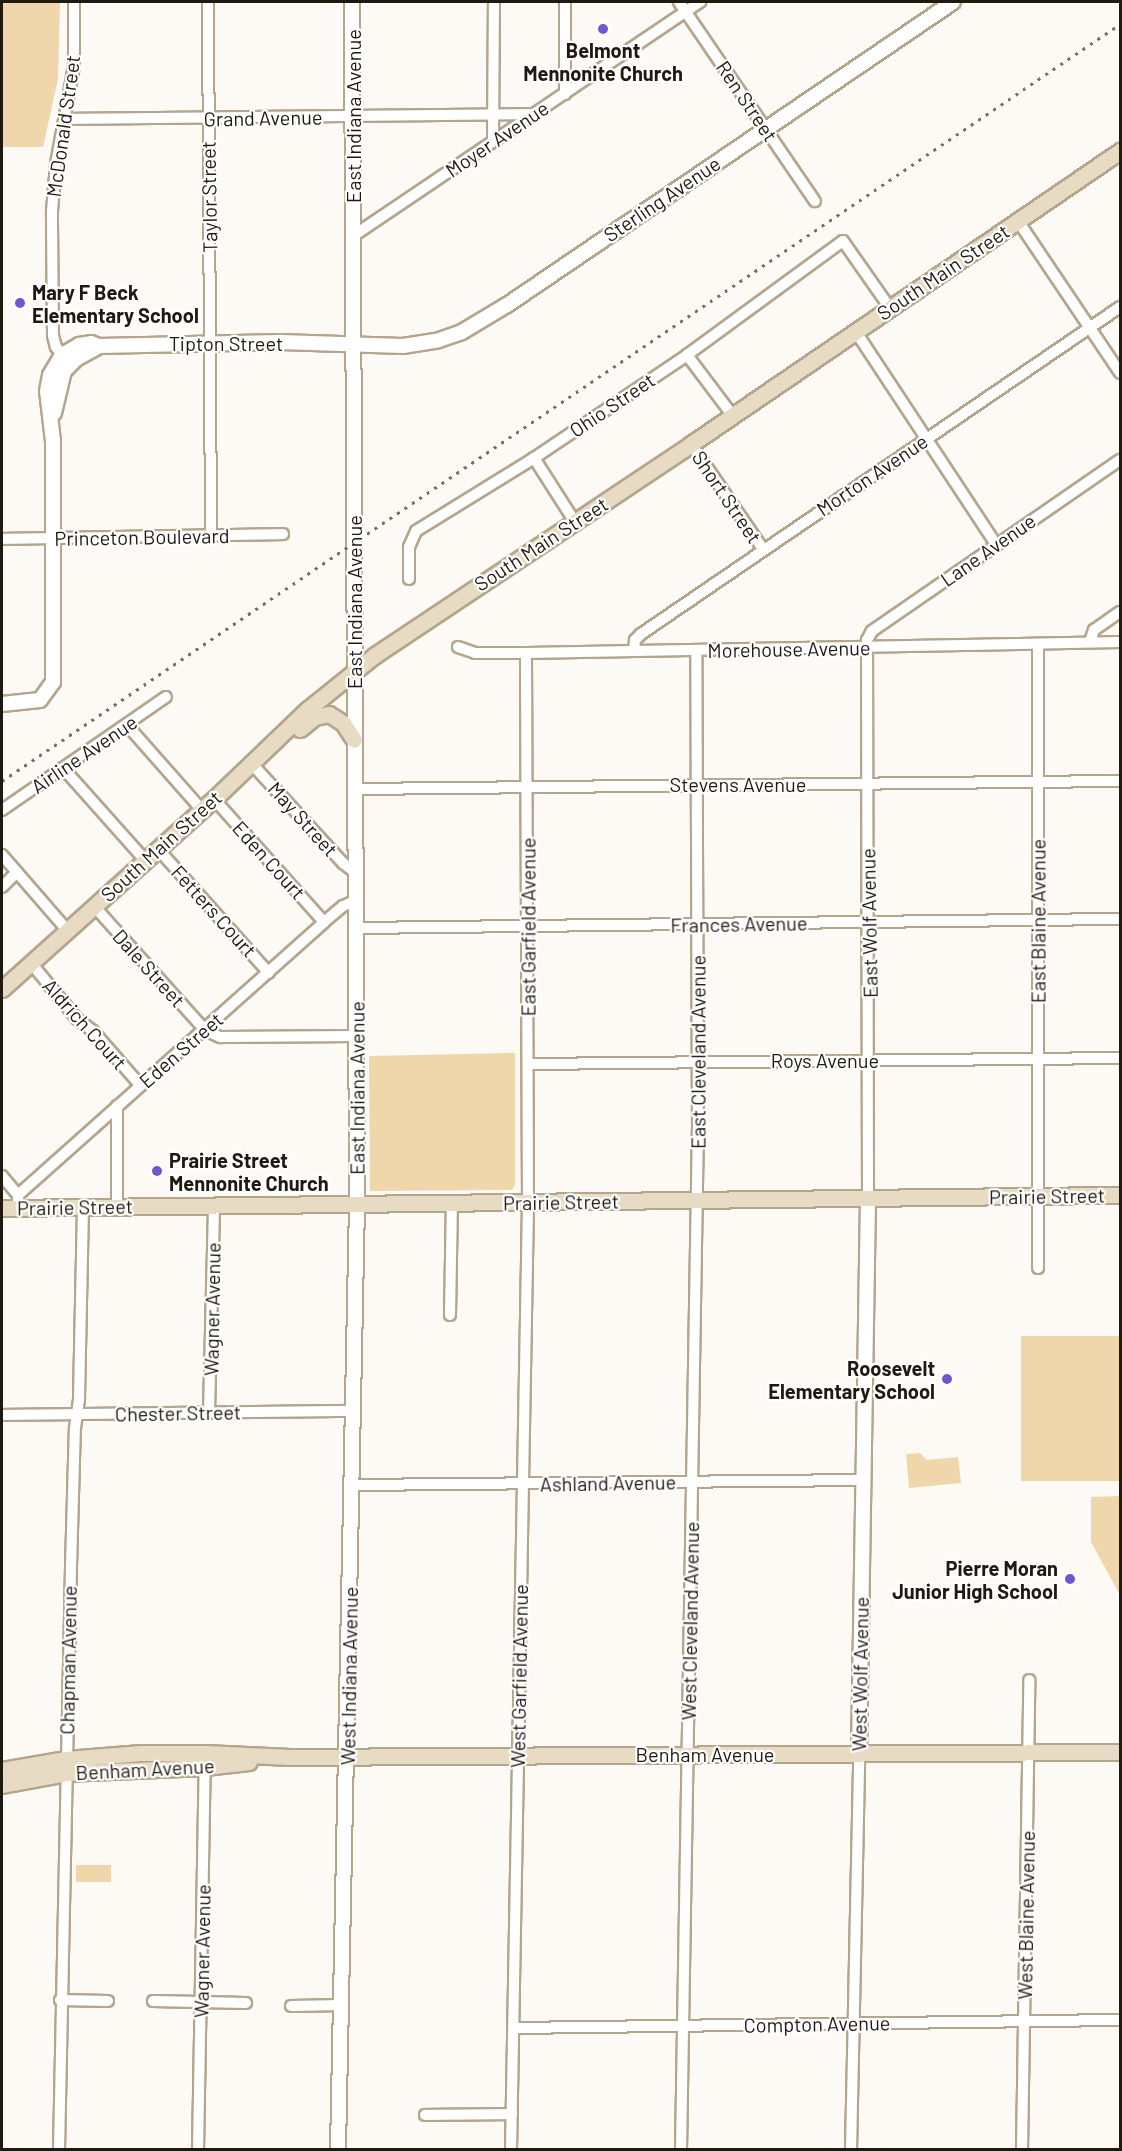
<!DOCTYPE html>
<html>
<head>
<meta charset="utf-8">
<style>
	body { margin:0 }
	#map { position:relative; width:1122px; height:2151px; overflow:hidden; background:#fdfaf5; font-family:Barlow,sans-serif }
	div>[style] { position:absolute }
	.green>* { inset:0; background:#efd6ab; transform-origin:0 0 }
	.roads { filter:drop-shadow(2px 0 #b4a58d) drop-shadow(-2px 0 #b4a58d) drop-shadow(0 2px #b4a58d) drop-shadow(0 -2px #b4a58d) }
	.minor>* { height:10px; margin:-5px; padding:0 5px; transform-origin:5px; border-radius:5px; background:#fff }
	.tertiary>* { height:14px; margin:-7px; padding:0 7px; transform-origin:7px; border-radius:7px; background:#fff }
	.secondary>* { height:15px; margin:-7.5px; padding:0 7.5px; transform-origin:7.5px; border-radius:7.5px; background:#e8dbc3 }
	.rail>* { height:3px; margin-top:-1.5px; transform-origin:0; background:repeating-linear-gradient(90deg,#757069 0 3px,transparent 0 9px) }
	.dots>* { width:16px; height:16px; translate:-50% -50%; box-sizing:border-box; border:3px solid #fff; border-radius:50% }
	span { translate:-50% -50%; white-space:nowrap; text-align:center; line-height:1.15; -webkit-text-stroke:4.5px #fff; paint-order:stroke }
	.poi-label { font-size:20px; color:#1f1910; font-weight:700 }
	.left { translate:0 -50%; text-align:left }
	.right { translate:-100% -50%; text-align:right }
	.street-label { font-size:20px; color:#1f1910 }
	.frame { position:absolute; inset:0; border:3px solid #1f1910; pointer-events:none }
</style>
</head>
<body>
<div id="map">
	<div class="green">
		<i style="clip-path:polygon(2px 2px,60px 2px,58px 79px,43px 147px,2px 147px)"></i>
		<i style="clip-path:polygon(515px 1053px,515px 1185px,512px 1190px,370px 1191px,369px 1056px)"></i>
		<i style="left:1120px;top:1336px;width:145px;height:99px;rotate:90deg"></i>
		<i style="clip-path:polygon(920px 1453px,927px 1460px,958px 1457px,961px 1483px,909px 1488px,906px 1454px)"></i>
		<i style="clip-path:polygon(1120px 1496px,1120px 1595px,1091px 1542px,1091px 1497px)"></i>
		<i style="left:76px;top:1865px;width:35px;height:17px"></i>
	</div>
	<div class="roads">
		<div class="minor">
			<i style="left:208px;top:2px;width:534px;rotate:89.68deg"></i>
			<i style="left:679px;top:2px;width:241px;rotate:55.7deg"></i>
			<i style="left:565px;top:94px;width:92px;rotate:-90deg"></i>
			<i style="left:65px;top:119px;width:468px;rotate:-0.6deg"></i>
			<i style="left:493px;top:139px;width:137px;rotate:-89.6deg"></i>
			<i style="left:1018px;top:221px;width:183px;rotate:56.1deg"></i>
			<i style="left:353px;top:236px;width:419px;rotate:-34deg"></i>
			<i style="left:856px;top:332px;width:254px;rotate:56.6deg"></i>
			<i style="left:687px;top:355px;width:76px;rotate:53deg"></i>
			<i style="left:66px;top:359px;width:16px;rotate:-130deg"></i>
			<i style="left:56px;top:347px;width:11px;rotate:-105deg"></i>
			<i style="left:53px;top:336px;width:125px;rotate:-90.5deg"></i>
			<i style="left:52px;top:211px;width:47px;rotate:-85.1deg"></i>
			<i style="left:56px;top:164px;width:100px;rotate:-79.6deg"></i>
			<i style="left:74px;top:66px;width:64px;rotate:-90deg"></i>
			<i style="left:691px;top:444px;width:127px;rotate:55.6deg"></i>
			<i style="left:534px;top:458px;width:76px;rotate:57.4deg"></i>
			<i style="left:2px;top:539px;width:281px;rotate:-1deg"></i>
			<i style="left:409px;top:579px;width:32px;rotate:-90deg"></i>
			<i style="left:409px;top:547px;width:17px;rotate:-66deg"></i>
			<i style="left:416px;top:531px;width:139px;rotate:-31.7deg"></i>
			<i style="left:534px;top:458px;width:184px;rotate:-33.9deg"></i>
			<i style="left:687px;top:355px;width:193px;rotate:-36.2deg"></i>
			<i style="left:843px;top:241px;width:82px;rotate:55deg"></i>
			<i style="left:1090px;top:642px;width:13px;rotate:-72deg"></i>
			<i style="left:1094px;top:630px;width:32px;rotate:-35deg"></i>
			<i style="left:1038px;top:645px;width:623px;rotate:90deg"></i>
			<i style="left:458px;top:647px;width:18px;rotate:19deg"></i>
			<i style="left:475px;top:653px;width:51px"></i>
			<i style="left:526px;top:653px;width:594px;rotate:-1.06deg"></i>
			<i style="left:634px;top:651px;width:11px;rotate:-85deg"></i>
			<i style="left:635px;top:640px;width:8px;rotate:-45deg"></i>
			<i style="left:641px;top:634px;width:580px;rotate:-34.32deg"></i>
			<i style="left:127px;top:725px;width:113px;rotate:48.6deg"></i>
			<i style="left:251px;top:763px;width:136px;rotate:47.4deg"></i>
			<i style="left:343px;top:863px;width:16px;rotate:38deg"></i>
			<i style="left:63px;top:768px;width:123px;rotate:48.3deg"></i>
			<i style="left:356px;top:789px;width:764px;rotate:-0.6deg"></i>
			<i style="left:214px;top:799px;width:165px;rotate:48.2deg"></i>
			<i style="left:2px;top:810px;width:199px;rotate:-34.6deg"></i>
			<i style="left:158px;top:849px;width:166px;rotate:48.2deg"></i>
			<i style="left:2px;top:855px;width:99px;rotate:49.1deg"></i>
			<i style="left:2px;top:887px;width:21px;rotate:-45deg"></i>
			<i style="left:94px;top:906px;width:166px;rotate:48.2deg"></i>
			<i style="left:205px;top:1030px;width:17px;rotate:25deg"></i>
			<i style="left:220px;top:1037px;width:137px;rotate:-0.4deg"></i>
			<i style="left:357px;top:928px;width:763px;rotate:-0.68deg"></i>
			<i style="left:31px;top:963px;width:72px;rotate:50.6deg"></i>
			<i style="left:77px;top:1019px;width:20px;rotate:37deg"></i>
			<i style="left:93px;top:1031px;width:72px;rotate:49deg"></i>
			<i style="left:529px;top:1064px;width:591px;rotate:-0.58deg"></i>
			<i style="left:117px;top:1106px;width:101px;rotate:90deg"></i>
			<i style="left:2px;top:1176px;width:25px;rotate:50deg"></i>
			<i style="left:868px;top:1198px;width:558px;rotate:-90.1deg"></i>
			<i style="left:867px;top:640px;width:10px;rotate:-61deg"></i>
			<i style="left:872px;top:631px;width:301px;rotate:-34.6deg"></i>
			<i style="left:18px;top:1208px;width:13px;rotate:-90deg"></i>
			<i style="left:18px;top:1195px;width:410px;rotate:-41.7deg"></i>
			<i style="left:324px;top:922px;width:25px;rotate:-40deg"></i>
			<i style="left:343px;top:906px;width:15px;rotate:-23deg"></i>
			<i style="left:450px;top:1315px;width:112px;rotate:-89deg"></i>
			<i style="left:209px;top:1412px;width:207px;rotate:-88.6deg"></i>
			<i style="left:2px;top:1415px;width:352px;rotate:-0.7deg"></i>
			<i style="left:353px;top:1485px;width:511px;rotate:-0.56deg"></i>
			<i style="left:60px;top:2000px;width:48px;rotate:1.2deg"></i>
			<i style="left:153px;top:2001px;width:93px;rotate:1.2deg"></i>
			<i style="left:291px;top:2006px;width:50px;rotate:-1.1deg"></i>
			<i style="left:514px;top:2028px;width:606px;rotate:-0.76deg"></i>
			<i style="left:425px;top:2115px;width:87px;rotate:-0.7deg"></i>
			<i style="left:59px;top:2150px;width:583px;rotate:-88.82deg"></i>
			<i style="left:71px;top:1567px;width:139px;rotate:-88.4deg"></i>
			<i style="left:75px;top:1428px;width:30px;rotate:-82deg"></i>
			<i style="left:79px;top:1398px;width:190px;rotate:-88.8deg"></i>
			<i style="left:198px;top:2150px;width:388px;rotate:-89deg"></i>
			<i style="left:511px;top:2150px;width:948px;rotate:-88.97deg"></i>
			<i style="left:528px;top:1202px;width:549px;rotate:-90.21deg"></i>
			<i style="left:681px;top:2150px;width:1021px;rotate:-89.05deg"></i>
			<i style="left:698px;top:1129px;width:479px;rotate:-90.2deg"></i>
			<i style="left:851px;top:2150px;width:396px;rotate:-88.8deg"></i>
			<i style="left:1022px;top:2150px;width:470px;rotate:-89.1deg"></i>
		</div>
		<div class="tertiary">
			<i style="left:54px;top:413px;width:43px;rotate:-76.6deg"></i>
			<i style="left:64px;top:371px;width:17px;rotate:-45deg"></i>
			<i style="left:76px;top:359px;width:26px;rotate:-29deg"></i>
			<i style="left:2px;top:704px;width:38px;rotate:-6deg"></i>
			<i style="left:40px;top:700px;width:22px;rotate:-54deg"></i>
			<i style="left:53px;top:682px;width:241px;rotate:-90deg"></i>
			<i style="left:53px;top:441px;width:50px;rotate:-96.8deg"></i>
			<i style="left:47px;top:391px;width:16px;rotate:-79deg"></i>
			<i style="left:50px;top:375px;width:23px;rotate:-59deg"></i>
			<i style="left:62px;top:355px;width:20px;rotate:-30deg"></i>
			<i style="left:79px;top:345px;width:12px;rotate:-9deg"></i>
			<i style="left:91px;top:343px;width:9px;rotate:21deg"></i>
			<i style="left:99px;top:346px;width:181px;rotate:-1.3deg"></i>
			<i style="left:280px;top:342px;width:123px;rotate:1.9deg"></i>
			<i style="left:403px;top:346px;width:36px;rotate:-9deg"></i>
			<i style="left:439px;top:340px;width:24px;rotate:-19deg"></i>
			<i style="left:462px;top:332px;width:52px;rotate:-31deg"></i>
			<i style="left:507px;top:305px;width:539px;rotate:-34.19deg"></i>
			<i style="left:859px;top:1754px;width:556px;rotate:-89.07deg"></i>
			<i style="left:338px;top:2150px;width:947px;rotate:-88.85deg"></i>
			<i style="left:357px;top:1203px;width:1201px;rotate:-90.24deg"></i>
		</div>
		<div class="secondary">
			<i style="left:300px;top:729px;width:19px;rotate:-39deg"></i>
			<i style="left:315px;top:717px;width:14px;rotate:-12deg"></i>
			<i style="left:329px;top:714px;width:17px;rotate:33deg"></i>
			<i style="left:343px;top:723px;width:20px;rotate:57deg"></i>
			<i style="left:2px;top:989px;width:285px;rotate:-41.9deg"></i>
			<i style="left:214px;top:799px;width:130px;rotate:-43.8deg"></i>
			<i style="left:308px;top:709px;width:86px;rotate:-38.9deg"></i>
			<i style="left:375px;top:655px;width:380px;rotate:-33.7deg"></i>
			<i style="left:691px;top:444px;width:520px;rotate:-34.33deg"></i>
			<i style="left:2px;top:1208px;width:1118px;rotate:-0.67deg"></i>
			<i style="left:2px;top:1770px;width:65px;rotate:-9.8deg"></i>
			<i style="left:66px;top:1759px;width:75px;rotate:-4.6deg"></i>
			<i style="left:141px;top:1753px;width:64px"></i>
			<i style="left:205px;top:1753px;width:85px;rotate:2.7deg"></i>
			<i style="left:290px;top:1757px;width:830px;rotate:-0.35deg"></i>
			<i style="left:2px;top:1785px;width:65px;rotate:-10.6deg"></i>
			<i style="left:66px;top:1773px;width:139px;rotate:-2.5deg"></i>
			<i style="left:205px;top:1767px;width:44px;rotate:-6.5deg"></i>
		</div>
	</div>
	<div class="rail">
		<i style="left:2px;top:781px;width:1350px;rotate:-34.1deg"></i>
	</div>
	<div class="dots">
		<i style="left:603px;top:29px;background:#7355ce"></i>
		<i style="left:20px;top:303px;background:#7355ce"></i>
		<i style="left:157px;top:1171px;background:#7355ce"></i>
		<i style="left:947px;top:1379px;background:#7355ce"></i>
		<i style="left:1070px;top:1579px;background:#7355ce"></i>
	</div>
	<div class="poi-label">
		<span style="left:603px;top:62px">Belmont<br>Mennonite Church</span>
		<span class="left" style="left:32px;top:304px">Mary F Beck<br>Elementary School</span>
		<span class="left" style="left:169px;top:1172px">Prairie Street<br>Mennonite Church</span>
		<span class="right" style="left:935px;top:1380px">Roosevelt<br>Elementary School</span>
		<span class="right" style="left:1058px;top:1580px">Pierre Moran<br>Junior High School</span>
	</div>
	<div class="street-label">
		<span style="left:747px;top:101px;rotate:56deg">Ren Street</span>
		<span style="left:353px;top:116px;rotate:-90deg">East Indiana Avenue</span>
		<span style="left:263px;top:118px;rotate:-1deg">Grand Avenue</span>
		<span style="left:63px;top:126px;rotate:-82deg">McDonald Street</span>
		<span style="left:497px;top:139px;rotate:-34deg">Moyer Avenue</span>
		<span style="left:209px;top:197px;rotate:-91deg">Taylor Street</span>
		<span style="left:662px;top:199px;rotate:-34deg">Sterling Avenue</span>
		<span style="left:943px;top:272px;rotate:-34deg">South Main Street</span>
		<span style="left:226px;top:343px">Tipton Street</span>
		<span style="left:612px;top:405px;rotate:-34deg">Ohio Street</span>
		<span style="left:872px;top:475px;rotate:-34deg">Morton Avenue</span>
		<span style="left:727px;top:497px;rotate:56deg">Short Street</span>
		<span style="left:142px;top:537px;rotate:-1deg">Princeton Boulevard</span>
		<span style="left:541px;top:544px;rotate:-33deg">South Main Street</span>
		<span style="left:988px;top:550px;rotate:-35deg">Lane Avenue</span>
		<span style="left:354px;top:602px;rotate:-90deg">East Indiana Avenue</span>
		<span style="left:789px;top:649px;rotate:-1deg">Morehouse Avenue</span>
		<span style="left:84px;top:754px;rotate:-34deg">Airline Avenue</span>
		<span style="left:738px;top:784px">Stevens Avenue</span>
		<span style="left:303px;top:819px;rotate:48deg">May Street</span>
		<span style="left:161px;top:846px;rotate:-42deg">South Main Street</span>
		<span style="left:269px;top:860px;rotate:48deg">Eden Court</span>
		<span style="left:214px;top:911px;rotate:48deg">Fetters Court</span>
		<span style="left:1038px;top:921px;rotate:-90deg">East Blaine Avenue</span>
		<span style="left:869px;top:923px;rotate:-91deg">East Wolf Avenue</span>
		<span style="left:739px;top:924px;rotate:-1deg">Frances Avenue</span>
		<span style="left:528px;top:927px;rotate:-90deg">East Garfield Avenue</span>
		<span style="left:149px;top:968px;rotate:48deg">Dale Street</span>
		<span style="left:85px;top:1024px;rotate:48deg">Aldrich Court</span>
		<span style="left:181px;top:1050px;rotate:-41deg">Eden Street</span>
		<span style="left:698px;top:1052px;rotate:-90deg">East Cleveland Avenue</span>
		<span style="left:825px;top:1060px">Roys Avenue</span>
		<span style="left:357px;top:1088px;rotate:-90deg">East Indiana Avenue</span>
		<span style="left:1047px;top:1196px;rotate:-1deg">Prairie Street</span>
		<span style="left:561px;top:1202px;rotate:-1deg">Prairie Street</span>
		<span style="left:75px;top:1207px;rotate:-1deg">Prairie Street</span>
		<span style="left:212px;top:1309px;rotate:-89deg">Wagner Avenue</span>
		<span style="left:178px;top:1413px;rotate:-1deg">Chester Street</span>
		<span style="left:608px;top:1483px;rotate:-1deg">Ashland Avenue</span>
		<span style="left:690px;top:1621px;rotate:-89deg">West Cleveland Avenue</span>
		<span style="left:68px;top:1660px;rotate:-89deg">Chapman Avenue</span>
		<span style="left:860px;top:1674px;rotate:-89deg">West Wolf Avenue</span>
		<span style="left:349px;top:1676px;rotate:-89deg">West Indiana Avenue</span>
		<span style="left:519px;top:1676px;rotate:-89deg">West Garfield Avenue</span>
		<span style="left:705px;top:1754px">Benham Avenue</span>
		<span style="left:145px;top:1769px;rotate:-3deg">Benham Avenue</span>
		<span style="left:1026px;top:1915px;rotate:-89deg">West Blaine Avenue</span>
		<span style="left:202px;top:1951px;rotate:-89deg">Wagner Avenue</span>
		<span style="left:817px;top:2024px;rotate:-1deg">Compton Avenue</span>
	</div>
	<div class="frame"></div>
</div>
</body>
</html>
